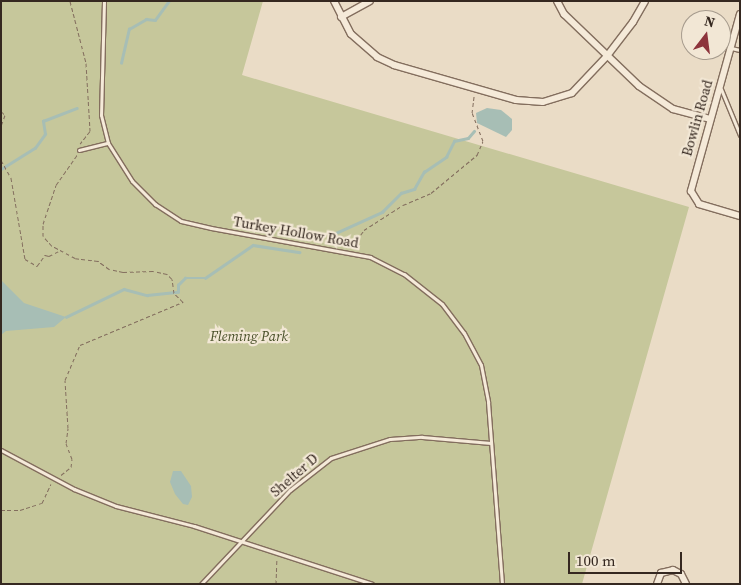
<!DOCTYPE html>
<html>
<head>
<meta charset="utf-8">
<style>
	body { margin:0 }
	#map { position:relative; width:741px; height:585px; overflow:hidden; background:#eadcc6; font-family:"Source Serif 4",serif }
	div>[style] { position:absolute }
	.green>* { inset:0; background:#c6c79b }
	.water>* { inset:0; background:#a7beb5 }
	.stream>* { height:2.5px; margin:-1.25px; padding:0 1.25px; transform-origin:1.25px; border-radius:1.25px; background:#a7beb5 }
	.path>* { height:1px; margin-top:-0.5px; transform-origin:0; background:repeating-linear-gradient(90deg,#836e5e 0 4px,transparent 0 6.5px) }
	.roads { filter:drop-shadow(1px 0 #836e5e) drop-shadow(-1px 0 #836e5e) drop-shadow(0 1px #836e5e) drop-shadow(0 -1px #836e5e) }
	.lane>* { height:3px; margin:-1.5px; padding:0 1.5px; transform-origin:1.5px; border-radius:1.5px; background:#f5ead9 }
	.street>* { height:6px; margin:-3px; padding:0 3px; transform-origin:3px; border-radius:3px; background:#f5ead9 }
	span { translate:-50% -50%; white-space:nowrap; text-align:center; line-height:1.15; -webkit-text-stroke:4.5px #f2e7d5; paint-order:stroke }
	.street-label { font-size:14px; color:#352820 }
	.park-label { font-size:14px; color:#495029; font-style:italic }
	.frame { position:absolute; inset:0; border:2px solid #352820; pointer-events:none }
	.north { position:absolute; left:681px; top:10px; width:50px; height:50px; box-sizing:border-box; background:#f2e7d5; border:1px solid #a69b8d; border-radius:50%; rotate:15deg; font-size:14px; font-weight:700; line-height:20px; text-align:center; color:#352820 }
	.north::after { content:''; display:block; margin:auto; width:18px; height:22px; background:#8d343c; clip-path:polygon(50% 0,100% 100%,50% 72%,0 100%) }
	.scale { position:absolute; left:568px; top:552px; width:114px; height:22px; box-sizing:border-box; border:2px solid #352820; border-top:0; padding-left:6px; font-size:15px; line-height:18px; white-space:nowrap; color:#352820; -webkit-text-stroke:4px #f2e7d5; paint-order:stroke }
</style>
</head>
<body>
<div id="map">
	<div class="green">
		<i style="clip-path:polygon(1px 1px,263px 1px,242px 75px,689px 207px,582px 584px,1px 584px)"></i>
	</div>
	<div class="water">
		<i style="clip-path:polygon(487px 108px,501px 110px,512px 119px,512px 130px,506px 137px,477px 123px,476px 113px)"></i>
		<i style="clip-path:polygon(1px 280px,24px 303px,66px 317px,54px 327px,6px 331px,1px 335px)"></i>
		<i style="clip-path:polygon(173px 471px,181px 471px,191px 486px,192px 497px,188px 505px,183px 504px,175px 494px,170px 482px)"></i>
	</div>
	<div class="stream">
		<i style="left:121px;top:63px;width:35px;rotate:-77deg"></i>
		<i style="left:129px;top:29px;width:20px;rotate:-30deg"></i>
		<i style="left:146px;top:19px;width:9px;rotate:6deg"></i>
		<i style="left:155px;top:20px;width:24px;rotate:-54deg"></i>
		<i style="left:1px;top:169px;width:40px;rotate:-32deg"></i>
		<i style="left:35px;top:148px;width:17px;rotate:-54deg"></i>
		<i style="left:45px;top:134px;width:13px;rotate:-99deg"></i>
		<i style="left:43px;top:121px;width:36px;rotate:-21deg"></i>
		<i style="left:336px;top:233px;width:51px;rotate:-24.5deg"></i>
		<i style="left:382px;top:212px;width:27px;rotate:-45deg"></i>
		<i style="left:401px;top:193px;width:14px;rotate:-17deg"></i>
		<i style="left:414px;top:189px;width:20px;rotate:-60deg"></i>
		<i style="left:424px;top:172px;width:27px;rotate:-34deg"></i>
		<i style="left:446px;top:157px;width:18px;rotate:-63deg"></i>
		<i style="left:454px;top:141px;width:14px;rotate:-12deg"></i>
		<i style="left:468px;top:138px;width:9px;rotate:-49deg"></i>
		<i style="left:66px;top:317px;width:64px;rotate:-25.8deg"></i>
		<i style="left:124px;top:289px;width:24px;rotate:15deg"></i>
		<i style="left:147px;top:295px;width:31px;rotate:-6deg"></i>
		<i style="left:178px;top:292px;width:7px;rotate:-90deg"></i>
		<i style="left:178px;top:285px;width:10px;rotate:-45deg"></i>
		<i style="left:185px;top:278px;width:20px"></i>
		<i style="left:205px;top:278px;width:58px;rotate:-34.5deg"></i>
		<i style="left:253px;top:245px;width:47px;rotate:8.7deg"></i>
	</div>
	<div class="path">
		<i style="left:70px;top:1px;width:64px;rotate:75.5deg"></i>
		<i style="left:86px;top:63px;width:68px;rotate:86.6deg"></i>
		<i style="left:90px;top:131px;width:16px;rotate:128deg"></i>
		<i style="left:1px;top:111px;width:6px;rotate:45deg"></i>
		<i style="left:5px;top:115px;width:12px;rotate:110deg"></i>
		<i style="left:1px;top:160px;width:21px;rotate:61deg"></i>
		<i style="left:11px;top:178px;width:82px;rotate:80.2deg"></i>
		<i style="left:25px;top:259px;width:14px;rotate:30deg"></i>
		<i style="left:37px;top:266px;width:14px;rotate:-54deg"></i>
		<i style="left:45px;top:255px;width:4px;rotate:14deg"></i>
		<i style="left:49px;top:256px;width:13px;rotate:-27deg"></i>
		<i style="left:357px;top:248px;width:8px;rotate:-90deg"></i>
		<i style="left:357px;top:240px;width:12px;rotate:-55deg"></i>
		<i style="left:364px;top:230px;width:46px;rotate:-32.7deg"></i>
		<i style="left:403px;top:205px;width:30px;rotate:-23deg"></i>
		<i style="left:431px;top:193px;width:60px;rotate:-39.6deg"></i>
		<i style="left:477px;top:155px;width:15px;rotate:-67deg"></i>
		<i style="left:483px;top:141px;width:30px;rotate:-111deg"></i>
		<i style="left:472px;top:113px;width:17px;rotate:-83deg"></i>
		<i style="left:61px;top:475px;width:13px;rotate:-39deg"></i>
		<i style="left:71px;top:467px;width:8px;rotate:-83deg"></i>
		<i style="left:72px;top:459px;width:17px;rotate:-111deg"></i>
		<i style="left:66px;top:443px;width:15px;rotate:-82deg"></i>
		<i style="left:68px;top:428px;width:48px;rotate:-93.6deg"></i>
		<i style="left:65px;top:380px;width:38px;rotate:-67deg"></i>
		<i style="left:80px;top:345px;width:112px;rotate:-22.7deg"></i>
		<i style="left:183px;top:302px;width:13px;rotate:-135deg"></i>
		<i style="left:174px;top:293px;width:14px;rotate:-98deg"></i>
		<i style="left:172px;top:279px;width:7px;rotate:-135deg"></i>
		<i style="left:167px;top:274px;width:14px;rotate:-168deg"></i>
		<i style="left:153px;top:271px;width:30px;rotate:178deg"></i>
		<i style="left:123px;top:272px;width:14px;rotate:-168deg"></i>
		<i style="left:109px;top:269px;width:14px;rotate:-144deg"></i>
		<i style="left:98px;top:261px;width:23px;rotate:-173deg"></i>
		<i style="left:75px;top:258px;width:26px;rotate:-152deg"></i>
		<i style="left:52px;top:246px;width:13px;rotate:-132deg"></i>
		<i style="left:43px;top:236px;width:12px;rotate:-90deg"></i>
		<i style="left:43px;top:224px;width:41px;rotate:-71.6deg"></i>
		<i style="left:56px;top:185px;width:37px;rotate:-55deg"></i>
		<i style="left:1px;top:510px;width:19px"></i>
		<i style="left:20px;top:510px;width:23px;rotate:-18deg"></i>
		<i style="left:42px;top:503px;width:21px;rotate:-65deg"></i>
		<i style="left:276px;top:584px;width:25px;rotate:-88deg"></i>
	</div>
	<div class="roads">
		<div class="lane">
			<i style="left:104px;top:1px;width:114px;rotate:91.5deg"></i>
			<i style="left:101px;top:115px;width:29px;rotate:76deg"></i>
			<i style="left:108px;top:143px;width:45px;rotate:57.7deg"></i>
			<i style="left:132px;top:181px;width:33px;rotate:45deg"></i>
			<i style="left:155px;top:204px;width:31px;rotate:33deg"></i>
			<i style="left:181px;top:221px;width:31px;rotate:13deg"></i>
			<i style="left:211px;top:228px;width:162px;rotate:10.3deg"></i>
			<i style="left:370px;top:257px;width:38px;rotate:27deg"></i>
			<i style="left:404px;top:274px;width:48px;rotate:38.3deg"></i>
			<i style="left:442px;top:304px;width:36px;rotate:53deg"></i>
			<i style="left:464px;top:333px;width:36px;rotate:62deg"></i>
			<i style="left:481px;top:365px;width:38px;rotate:79deg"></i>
			<i style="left:488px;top:402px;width:183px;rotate:85.6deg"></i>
			<i style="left:731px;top:48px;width:9px;rotate:13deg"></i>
			<i style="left:721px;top:89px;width:50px;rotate:67.6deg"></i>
			<i style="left:79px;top:150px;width:30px;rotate:-14deg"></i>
			<i style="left:1px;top:450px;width:83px;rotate:28.1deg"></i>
			<i style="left:74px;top:489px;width:45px;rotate:22deg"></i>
			<i style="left:116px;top:506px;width:81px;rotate:14.4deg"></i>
			<i style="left:194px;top:526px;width:187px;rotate:18deg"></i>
			<i style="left:201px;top:584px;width:129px;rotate:-46.6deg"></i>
			<i style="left:290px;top:490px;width:52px;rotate:-38deg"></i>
			<i style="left:331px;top:458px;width:62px;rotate:-17.9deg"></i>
			<i style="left:390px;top:439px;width:32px;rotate:-4deg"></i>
			<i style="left:422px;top:437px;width:69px;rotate:5deg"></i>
		</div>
		<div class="street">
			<i style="left:334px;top:1px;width:37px;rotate:63deg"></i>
			<i style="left:351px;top:34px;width:35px;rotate:41deg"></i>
			<i style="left:377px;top:57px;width:19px;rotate:25deg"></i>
			<i style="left:394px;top:65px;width:127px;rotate:16deg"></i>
			<i style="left:516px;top:100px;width:27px;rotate:4deg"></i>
			<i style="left:543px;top:102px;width:30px;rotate:-17deg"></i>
			<i style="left:572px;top:93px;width:51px;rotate:-46.6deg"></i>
			<i style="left:607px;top:56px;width:43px;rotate:-52.6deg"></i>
			<i style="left:633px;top:22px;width:24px;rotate:-60deg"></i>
			<i style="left:557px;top:1px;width:15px;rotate:62deg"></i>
			<i style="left:564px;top:14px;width:104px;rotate:43.8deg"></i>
			<i style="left:639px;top:86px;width:41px;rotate:34.1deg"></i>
			<i style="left:673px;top:109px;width:38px;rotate:15deg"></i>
			<i style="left:740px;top:14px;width:184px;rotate:105.5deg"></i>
			<i style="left:691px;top:191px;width:15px;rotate:58deg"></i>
			<i style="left:699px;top:204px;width:43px;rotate:16.3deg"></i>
			<i style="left:341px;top:17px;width:33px;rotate:-29deg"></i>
			<i style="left:657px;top:584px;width:12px;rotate:-70deg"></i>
			<i style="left:661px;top:573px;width:12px;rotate:-14deg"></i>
			<i style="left:673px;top:570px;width:9px;rotate:27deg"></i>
			<i style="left:681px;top:574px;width:11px;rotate:63deg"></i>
		</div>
	</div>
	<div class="street-label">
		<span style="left:697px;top:118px;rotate:-74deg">Bowlin Road</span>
		<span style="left:296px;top:232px;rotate:10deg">Turkey Hollow Road</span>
		<span style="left:294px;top:475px;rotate:-41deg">Shelter D</span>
	</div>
	<div class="park-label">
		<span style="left:249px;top:336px">Fleming Park</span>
	</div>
	<div class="frame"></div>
	<div class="north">N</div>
	<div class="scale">100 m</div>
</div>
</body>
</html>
